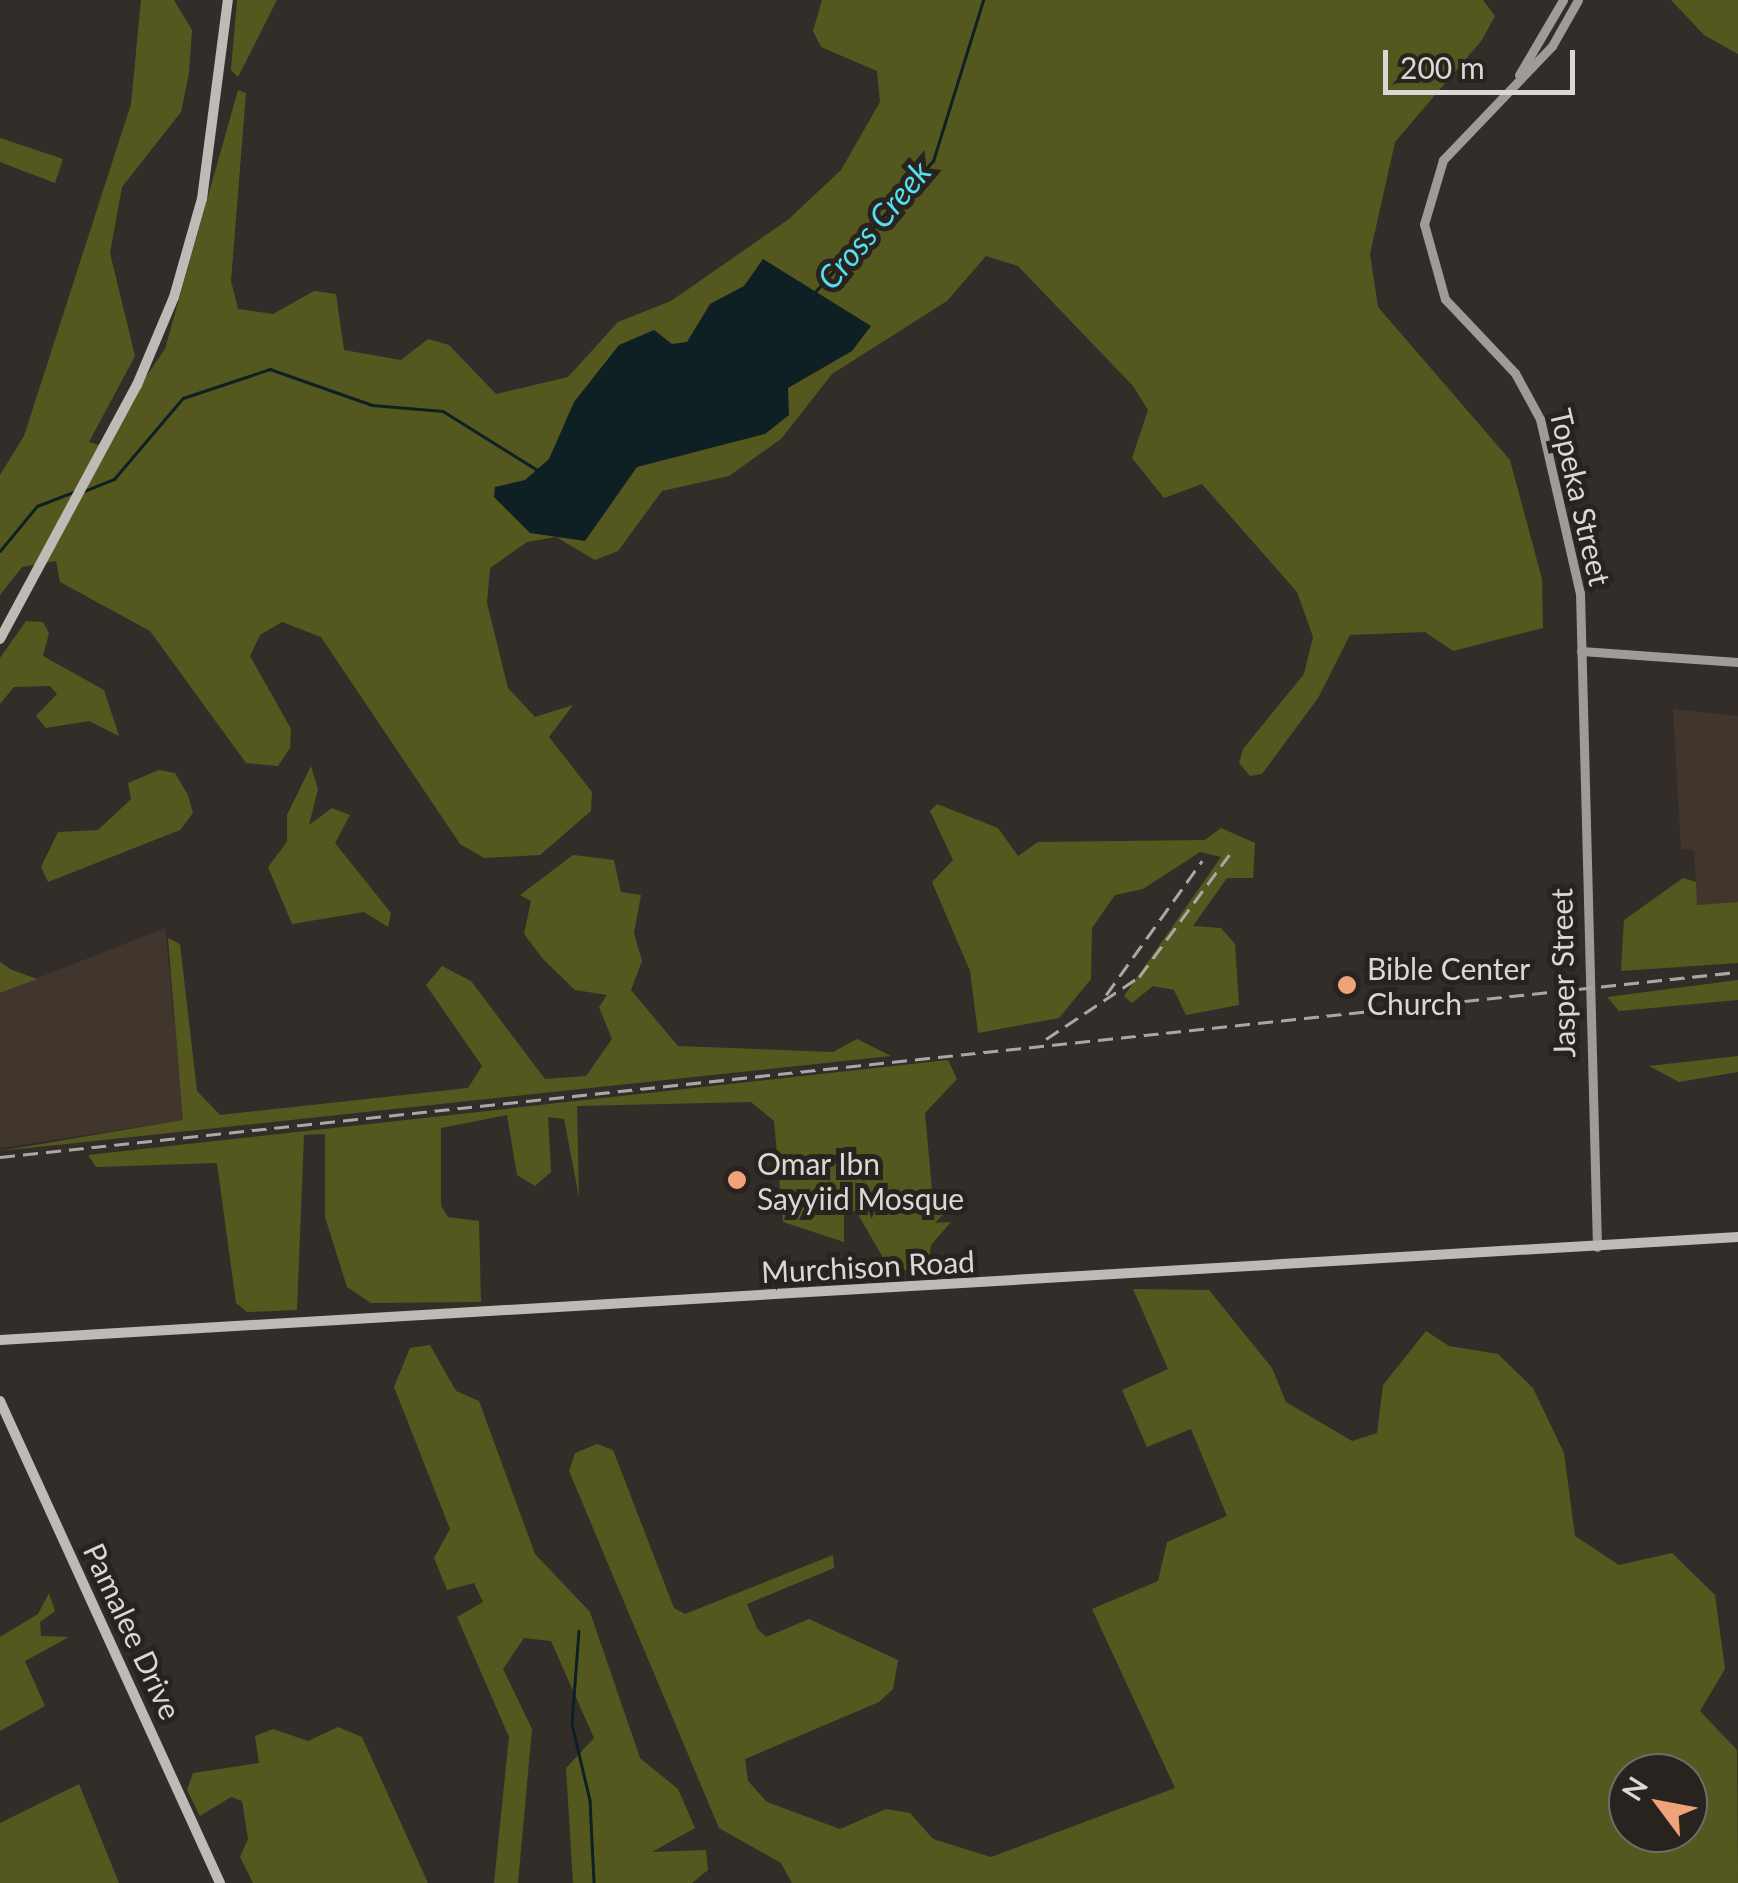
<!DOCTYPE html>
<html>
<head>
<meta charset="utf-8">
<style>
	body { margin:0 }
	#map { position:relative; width:1738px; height:1883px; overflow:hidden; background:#332d29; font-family:Lato,sans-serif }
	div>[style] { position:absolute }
	.built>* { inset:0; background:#41362e }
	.green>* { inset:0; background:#55581e }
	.water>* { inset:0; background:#0e2023 }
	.stream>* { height:2.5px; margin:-1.25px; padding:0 1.25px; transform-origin:1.25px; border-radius:1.25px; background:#0e2023 }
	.secondary>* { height:9px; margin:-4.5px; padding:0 4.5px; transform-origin:4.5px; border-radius:4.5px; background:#a09b98 }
	.primary>* { height:10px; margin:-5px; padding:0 5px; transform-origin:5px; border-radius:5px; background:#c0bab6 }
	.rail>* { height:2.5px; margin-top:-1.25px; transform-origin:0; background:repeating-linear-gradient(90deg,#aba7a4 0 15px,transparent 0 23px) }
	.dots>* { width:28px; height:28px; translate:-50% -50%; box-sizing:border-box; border:5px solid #29231f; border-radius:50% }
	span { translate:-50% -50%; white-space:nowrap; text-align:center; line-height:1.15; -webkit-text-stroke:10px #29231f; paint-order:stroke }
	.street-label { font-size:30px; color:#dbd7d5 }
	.poi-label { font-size:30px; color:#dbd7d5 }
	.left { translate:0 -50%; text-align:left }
	.water-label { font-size:32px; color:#53e0f1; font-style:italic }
	.north { position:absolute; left:1608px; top:1753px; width:100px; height:100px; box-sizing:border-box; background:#29231f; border:2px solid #706b68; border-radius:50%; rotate:302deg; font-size:28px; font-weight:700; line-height:40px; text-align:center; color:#dbd7d5 }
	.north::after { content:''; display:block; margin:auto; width:35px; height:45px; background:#f0a278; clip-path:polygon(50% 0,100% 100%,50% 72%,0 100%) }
	.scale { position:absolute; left:1383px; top:50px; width:192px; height:45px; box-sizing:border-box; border:5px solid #dbd7d5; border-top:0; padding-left:12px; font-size:30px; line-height:35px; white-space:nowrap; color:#dbd7d5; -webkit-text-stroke:8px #29231f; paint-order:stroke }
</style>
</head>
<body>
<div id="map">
	<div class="built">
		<i style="clip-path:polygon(1673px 709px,1738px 716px,1738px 902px,1697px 905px,1694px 850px,1681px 849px)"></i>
		<i style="clip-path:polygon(165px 928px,184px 1120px,0 1148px,0 993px)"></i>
	</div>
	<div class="green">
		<i style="clip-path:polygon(141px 0,174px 0,192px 30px,189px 73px,181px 112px,122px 187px,110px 253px,135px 356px,89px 442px,99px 445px,165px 349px,238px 90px,246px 93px,231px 281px,238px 309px,273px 314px,314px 291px,336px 294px,344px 350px,401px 360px,428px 339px,449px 345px,496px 394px,568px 377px,618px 322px,671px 301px,789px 219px,841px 170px,880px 102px,877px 71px,821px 47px,813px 31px,822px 0,1483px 0,1495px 16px,1482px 40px,1395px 142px,1370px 254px,1378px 307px,1510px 460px,1542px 579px,1543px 628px,1453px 651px,1425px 632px,1350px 635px,1318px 698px,1262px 774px,1250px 776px,1239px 763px,1243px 749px,1304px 674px,1313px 637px,1297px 592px,1202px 484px,1164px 498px,1132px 458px,1148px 410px,1133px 386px,1018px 266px,986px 256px,947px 301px,832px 374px,781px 439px,729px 476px,662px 491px,618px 551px,595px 560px,556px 537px,527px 542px,490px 568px,487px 603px,508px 688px,535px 717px,573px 705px,549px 737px,592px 792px,591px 811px,540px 855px,484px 858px,460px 844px,321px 637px,282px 622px,260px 635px,250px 656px,291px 729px,290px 748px,278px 766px,246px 763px,150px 631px,60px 582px,56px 561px,22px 567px,0 595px,0 475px,24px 436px,131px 104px)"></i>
		<i style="clip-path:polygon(237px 0,277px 0,238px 77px,231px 70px)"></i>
		<i style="clip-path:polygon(1671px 0,1738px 0,1738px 54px,1704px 35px)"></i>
		<i style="clip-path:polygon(0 138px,63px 159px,55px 183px,0 162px)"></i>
		<i style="clip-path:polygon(26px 621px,43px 622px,49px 633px,43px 656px,104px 690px,119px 736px,89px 721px,46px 728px,36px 716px,57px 694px,50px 686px,14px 687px,0 704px,0 658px)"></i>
		<i style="clip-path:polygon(311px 766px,318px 789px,309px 825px,332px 808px,350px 815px,335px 843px,391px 913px,388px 927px,364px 912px,292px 924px,268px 867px,287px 842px,287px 815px)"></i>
		<i style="clip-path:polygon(159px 770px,175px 773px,188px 795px,193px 813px,180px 830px,48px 882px,41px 867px,58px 832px,98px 830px,131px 799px,128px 783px)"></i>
		<i style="clip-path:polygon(937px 804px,998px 828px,1018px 856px,1038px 842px,1205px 840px,1221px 828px,1255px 843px,1253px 878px,1227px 878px,1193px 926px,1221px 928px,1235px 944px,1239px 1005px,1186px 1015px,1174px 990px,1153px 986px,1132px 1003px,1124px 996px,1221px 857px,1200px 852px,1143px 889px,1115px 895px,1092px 928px,1091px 979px,1059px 1018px,978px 1033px,970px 971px,932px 882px,953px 860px,930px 811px)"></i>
		<i style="clip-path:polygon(573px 855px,614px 860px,621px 892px,641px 895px,634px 933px,642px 961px,631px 990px,678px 1046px,833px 1052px,857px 1039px,891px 1056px,0 1151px,183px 1120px,168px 938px,180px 944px,197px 1091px,220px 1115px,468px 1088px,482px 1066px,426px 985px,442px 966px,471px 981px,545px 1079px,586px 1076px,612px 1039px,599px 1007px,607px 995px,575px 990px,543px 959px,524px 934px,531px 901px,520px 895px)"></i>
		<i style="clip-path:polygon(1683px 878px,1696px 882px,1697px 905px,1738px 902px,1738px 963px,1621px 971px,1624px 920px)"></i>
		<i style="clip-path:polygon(0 962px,12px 970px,37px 979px,0 993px)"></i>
		<i style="clip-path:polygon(1738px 980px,1738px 1000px,1619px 1011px,1607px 997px)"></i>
		<i style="clip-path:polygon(1738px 1056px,1738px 1072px,1679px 1082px,1649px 1066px)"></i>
		<i style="clip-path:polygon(948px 1060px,957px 1079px,925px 1113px,933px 1201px,952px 1205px,935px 1223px,951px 1222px,931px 1245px,926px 1279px,885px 1261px,856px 1211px,844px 1212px,844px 1242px,783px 1222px,774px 1121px,751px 1102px,577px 1106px,579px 1197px,564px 1119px,548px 1117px,551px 1172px,535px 1186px,517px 1175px,507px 1115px,441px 1128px,441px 1206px,448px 1217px,479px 1221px,481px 1302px,371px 1303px,347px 1287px,325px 1217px,325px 1134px,304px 1135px,297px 1310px,247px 1312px,236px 1303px,217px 1163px,96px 1167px,88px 1155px)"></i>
		<i style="clip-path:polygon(evenodd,1133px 1289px,1209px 1290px,1272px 1368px,1286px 1402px,1352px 1441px,1377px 1433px,1383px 1385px,1426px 1331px,1449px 1346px,1498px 1354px,1533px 1388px,1564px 1453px,1575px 1536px,1619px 1565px,1672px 1553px,1715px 1595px,1725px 1669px,1700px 1711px,1737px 1750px,1738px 1883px,792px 1883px,781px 1863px,719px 1828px,569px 1471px,575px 1453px,597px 1444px,613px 1450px,674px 1608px,685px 1614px,833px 1555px,834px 1568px,747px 1604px,757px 1628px,766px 1637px,809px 1619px,898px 1660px,893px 1689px,879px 1702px,745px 1759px,748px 1781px,767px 1802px,840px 1829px,886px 1809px,910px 1813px,933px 1839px,991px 1857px,1175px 1788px,1092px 1609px,1158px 1581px,1167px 1542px,1227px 1516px,1191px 1429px,1147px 1447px,1122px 1390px,1168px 1369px,1133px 1289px,1688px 1773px,1688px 1833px,1628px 1833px,1628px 1773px,1688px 1773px)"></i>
		<i style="clip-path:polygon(430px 1345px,456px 1391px,479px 1401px,535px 1554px,590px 1612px,640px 1758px,678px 1789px,695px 1828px,652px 1852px,706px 1850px,708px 1870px,692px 1883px,573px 1883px,566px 1768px,594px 1738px,551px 1641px,524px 1638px,503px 1669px,532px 1729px,518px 1883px,494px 1883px,509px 1737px,457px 1617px,483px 1602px,474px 1583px,447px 1590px,434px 1558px,450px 1529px,394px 1387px,410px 1348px)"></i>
		<i style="clip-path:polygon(49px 1593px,55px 1611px,40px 1622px,41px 1636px,69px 1637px,25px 1661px,45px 1706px,0 1731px,0 1637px,38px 1614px)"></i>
		<i style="clip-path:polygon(338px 1727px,362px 1737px,428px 1883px,253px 1883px,240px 1857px,248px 1839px,242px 1801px,231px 1797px,200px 1816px,187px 1790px,193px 1773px,259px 1763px,255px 1736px,273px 1729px,308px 1741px)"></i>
		<i style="clip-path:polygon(79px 1784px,119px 1883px,0 1883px,0 1823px)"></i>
	</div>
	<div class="water">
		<i style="clip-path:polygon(763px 259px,871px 326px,852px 351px,788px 388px,789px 415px,765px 434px,637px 467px,585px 541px,530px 533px,494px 497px,495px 487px,525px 480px,549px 459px,574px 402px,619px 345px,654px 330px,672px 344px,687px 342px,710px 304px,744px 286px)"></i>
	</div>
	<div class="stream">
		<i style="left:814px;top:293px;width:178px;rotate:-48deg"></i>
		<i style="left:933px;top:161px;width:169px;rotate:-72.7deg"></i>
		<i style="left:82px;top:492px;width:35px;rotate:-22deg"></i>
		<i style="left:114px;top:479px;width:106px;rotate:-49.6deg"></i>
		<i style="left:183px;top:398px;width:92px;rotate:-18.4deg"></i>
		<i style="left:270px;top:369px;width:108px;rotate:19.4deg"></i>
		<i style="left:372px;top:405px;width:71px;rotate:4.8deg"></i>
		<i style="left:443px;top:411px;width:113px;rotate:32deg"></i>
		<i style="left:0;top:551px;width:58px;rotate:-50.6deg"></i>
		<i style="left:37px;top:506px;width:40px;rotate:-21deg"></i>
		<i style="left:579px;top:1631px;width:93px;rotate:94.3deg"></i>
		<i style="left:572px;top:1724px;width:78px;rotate:76.7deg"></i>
		<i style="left:590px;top:1800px;width:83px;rotate:87.2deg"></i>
	</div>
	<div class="secondary">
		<i style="left:1578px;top:0;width:53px;rotate:119.5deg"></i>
		<i style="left:1552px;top:46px;width:158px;rotate:133.7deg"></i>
		<i style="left:1443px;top:160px;width:67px;rotate:106.5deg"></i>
		<i style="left:1424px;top:224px;width:78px;rotate:74.4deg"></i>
		<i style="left:1445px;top:299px;width:102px;rotate:46.6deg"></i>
		<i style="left:1515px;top:373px;width:52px;rotate:61.5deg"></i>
		<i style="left:1540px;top:419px;width:179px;rotate:77.1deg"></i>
		<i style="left:1580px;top:593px;width:654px;rotate:88.51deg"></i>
		<i style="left:1519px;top:75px;width:87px;rotate:-59.6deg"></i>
		<i style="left:1581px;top:651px;width:157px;rotate:4deg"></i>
	</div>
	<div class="primary">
		<i style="left:0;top:639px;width:289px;rotate:-61.7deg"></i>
		<i style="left:137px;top:385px;width:95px;rotate:-67.2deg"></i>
		<i style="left:174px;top:297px;width:102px;rotate:-74.1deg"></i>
		<i style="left:202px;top:199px;width:201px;rotate:-82.6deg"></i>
		<i style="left:0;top:1340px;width:1741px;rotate:-3.39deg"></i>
		<i style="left:0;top:1401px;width:530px;rotate:65.47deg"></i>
	</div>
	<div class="rail">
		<i style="left:1106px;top:995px;width:165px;rotate:-54.4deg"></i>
		<i style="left:1046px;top:1039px;width:112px;rotate:-33.7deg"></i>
		<i style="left:1139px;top:977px;width:152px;rotate:-53.6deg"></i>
		<i style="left:0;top:1157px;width:1748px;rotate:-6.08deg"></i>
	</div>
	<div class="dots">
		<i style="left:1347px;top:985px;background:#f0a278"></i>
		<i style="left:737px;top:1180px;background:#f0a278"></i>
	</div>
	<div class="street-label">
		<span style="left:1581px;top:497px;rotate:77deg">Topeka Street</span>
		<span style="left:1562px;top:973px;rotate:-91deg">Jasper Street</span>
		<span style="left:868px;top:1266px;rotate:-3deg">Murchison Road</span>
		<span style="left:133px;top:1631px;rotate:65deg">Pamalee Drive</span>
	</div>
	<div class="poi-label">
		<span class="left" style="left:1367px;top:985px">Bible Center<br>Church</span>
		<span class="left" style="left:757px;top:1180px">Omar Ibn<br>Sayyiid Mosque</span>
	</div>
	<div class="water-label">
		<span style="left:874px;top:225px;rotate:-50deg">Cross Creek</span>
	</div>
	<div class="north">N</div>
	<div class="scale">200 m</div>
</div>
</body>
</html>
